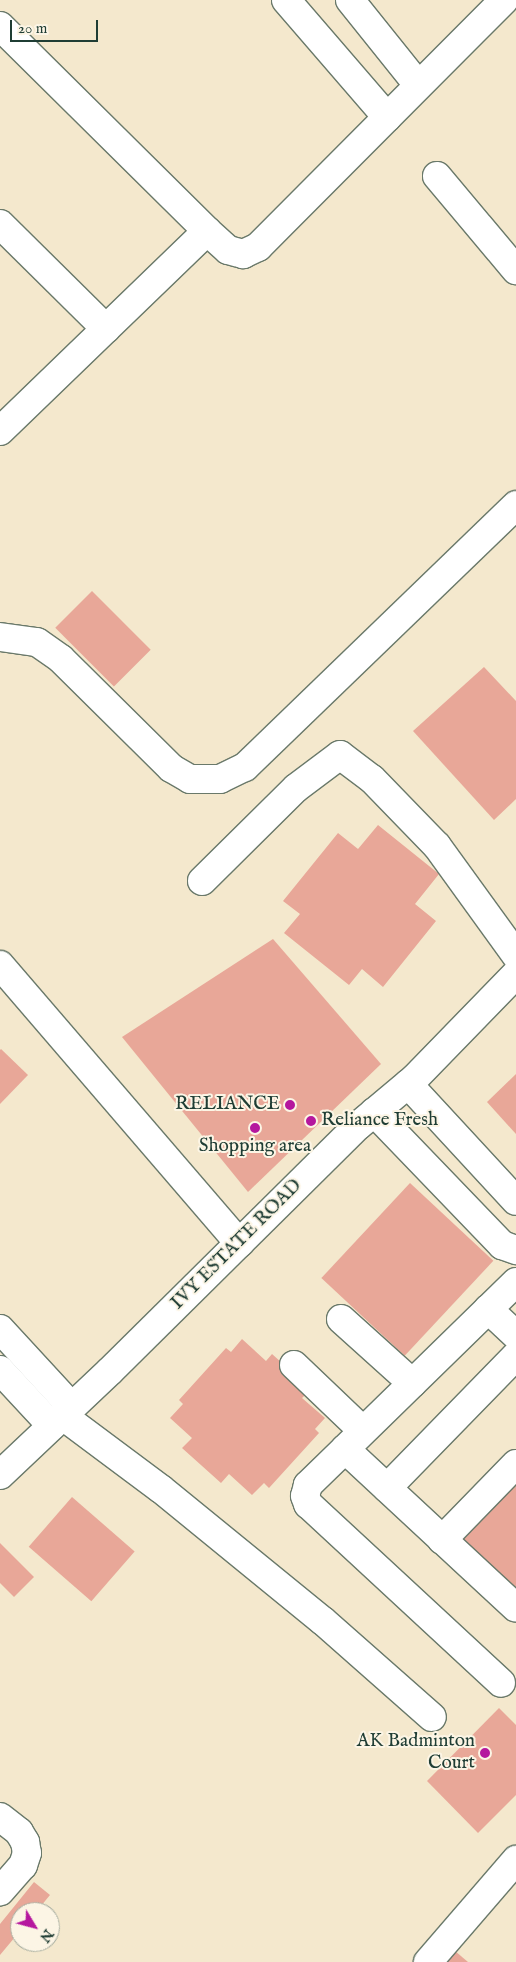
<!DOCTYPE html>
<html>
<head>
<meta charset="utf-8">
<style>
	body { margin:0 }
	#map { position:relative; width:516px; height:1962px; overflow:hidden; background:#f4e8cd; font-family:"IM FELL English",serif }
	div>[style] { position:absolute }
	.building>* { inset:0; background:#e8a798; transform-origin:0 0 }
	.roads { filter:drop-shadow(1px 0 #6a796a) drop-shadow(-1px 0 #6a796a) drop-shadow(0 1px #6a796a) drop-shadow(0 -1px #6a796a) }
	.minor>* { height:28px; margin:-14px; padding:0 14px; transform-origin:14px; border-radius:14px; background:#fff }
	.dots>* { width:14px; height:14px; translate:-50% -50%; box-sizing:border-box; border:2px solid #fcf5e5; border-radius:50% }
	span { translate:-50% -50%; white-space:nowrap; text-align:center; line-height:1.15; -webkit-text-stroke:4px #fcf5e5; paint-order:stroke }
	.poi-label { font-size:19px; color:#1f3d34 }
	.right { translate:-100% -50%; text-align:right }
	.left { translate:0 -50%; text-align:left }
	.street-label { font-size:19px; color:#1f3d34 }
	.north { position:absolute; left:10px; top:1902px; width:50px; height:50px; box-sizing:border-box; background:#fcf5e5; border:1px solid #a4ab9e; border-radius:50%; rotate:127deg; font-size:14px; font-weight:700; line-height:20px; text-align:center; color:#1f3d34 }
	.north::after { content:''; display:block; margin:auto; width:18px; height:22px; background:#b5179e; clip-path:polygon(50% 0,100% 100%,50% 72%,0 100%) }
	.scale { position:absolute; left:10px; top:20px; width:88px; height:22px; box-sizing:border-box; border:2px solid #1f3d34; border-top:0; padding-left:6px; font-size:15px; line-height:18px; white-space:nowrap; color:#1f3d34; -webkit-text-stroke:4px #fcf5e5; paint-order:stroke }
</style>
</head>
<body>
<div id="map">
	<div class="building">
		<i style="left:92px;top:591px;width:83px;height:52px;rotate:45deg"></i>
		<i style="clip-path:polygon(484px 667px,516px 701px,516px 799px,494px 820px,413px 731px)"></i>
		<i style="clip-path:polygon(378px 825px,439px 874px,415px 904px,436px 921px,383px 987px,362px 969px,349px 985px,284px 933px,300px 914px,283px 901px,338px 833px,358px 849px)"></i>
		<i style="clip-path:polygon(273px 939px,381px 1064px,248px 1192px,122px 1037px)"></i>
		<i style="clip-path:polygon(1px 1049px,28px 1075px,0 1104px,0 1050px)"></i>
		<i style="clip-path:polygon(516px 1074px,516px 1134px,487px 1102px)"></i>
		<i style="left:410px;top:1183px;width:114px;height:130px;rotate:43deg"></i>
		<i style="clip-path:polygon(242px 1339px,266px 1361px,272px 1354px,311px 1389px,302px 1398px,325px 1418px,315px 1429px,319px 1433px,269px 1488px,264px 1483px,252px 1495px,229px 1474px,221px 1483px,182px 1448px,192px 1438px,170px 1418px,183px 1404px,179px 1400px,226px 1348px,231px 1352px)"></i>
		<i style="clip-path:polygon(516px 1482px,516px 1596px,462px 1541px)"></i>
		<i style="left:72px;top:1497px;width:83px;height:66px;rotate:41deg"></i>
		<i style="clip-path:polygon(0 1543px,34px 1577px,14px 1597px,0 1583px)"></i>
		<i style="clip-path:polygon(499px 1708px,516px 1725px,516px 1795px,478px 1833px,427px 1781px)"></i>
		<i style="clip-path:polygon(34px 1882px,50px 1895px,36px 1912px,20px 1912px,20px 1931px,0 1955px,0 1924px)"></i>
		<i style="clip-path:polygon(455px 1951px,468px 1962px,446px 1962px)"></i>
	</div>
	<div class="roads">
		<div class="minor">
			<i style="left:286px;top:0;width:155px;rotate:49.2deg"></i>
			<i style="left:350px;top:0;width:109px;rotate:51.3deg"></i>
			<i style="left:0;top:26px;width:291px;rotate:44.7deg"></i>
			<i style="left:207px;top:231px;width:28px;rotate:42deg"></i>
			<i style="left:228px;top:250px;width:16px;rotate:15deg"></i>
			<i style="left:243px;top:254px;width:17px;rotate:-25deg"></i>
			<i style="left:258px;top:247px;width:349px;rotate:-45.1deg"></i>
			<i style="left:437px;top:176px;width:123px;rotate:50deg"></i>
			<i style="left:0;top:224px;width:149px;rotate:44.7deg"></i>
			<i style="left:0;top:431px;width:288px;rotate:-44deg"></i>
			<i style="left:0;top:637px;width:37px;rotate:8deg"></i>
			<i style="left:37px;top:642px;width:29px;rotate:35deg"></i>
			<i style="left:61px;top:659px;width:155px;rotate:44.7deg"></i>
			<i style="left:171px;top:768px;width:22px;rotate:30deg"></i>
			<i style="left:190px;top:779px;width:30px"></i>
			<i style="left:220px;top:779px;width:28px;rotate:-26deg"></i>
			<i style="left:245px;top:767px;width:377px;rotate:-44deg"></i>
			<i style="left:202px;top:881px;width:132px;rotate:-44.7deg"></i>
			<i style="left:296px;top:788px;width:55px;rotate:-36.9deg"></i>
			<i style="left:340px;top:755px;width:40px;rotate:37deg"></i>
			<i style="left:372px;top:779px;width:93px;rotate:45.9deg"></i>
			<i style="left:437px;top:846px;width:135px;rotate:54.1deg"></i>
			<i style="left:0;top:965px;width:367px;rotate:49.3deg"></i>
			<i style="left:408px;top:1084px;width:159px;rotate:47.3deg"></i>
			<i style="left:374px;top:1112px;width:185px;rotate:46.1deg"></i>
			<i style="left:502px;top:1245px;width:15px;rotate:20deg"></i>
			<i style="left:516px;top:1282px;width:239px;rotate:135.7deg"></i>
			<i style="left:345px;top:1449px;width:233px;rotate:42.9deg"></i>
			<i style="left:488px;top:1309px;width:38px;rotate:43deg"></i>
			<i style="left:341px;top:1319px;width:96px;rotate:42deg"></i>
			<i style="left:0;top:1329px;width:106px;rotate:47.3deg"></i>
			<i style="left:294px;top:1365px;width:95px;rotate:43.7deg"></i>
			<i style="left:0;top:1370px;width:76px;rotate:47.1deg"></i>
			<i style="left:63px;top:1416px;width:122px;rotate:36.7deg"></i>
			<i style="left:161px;top:1489px;width:209px;rotate:39.2deg"></i>
			<i style="left:323px;top:1621px;width:145px;rotate:41.4deg"></i>
			<i style="left:345px;top:1449px;width:52px;rotate:135.8deg"></i>
			<i style="left:308px;top:1485px;width:11px;rotate:105deg"></i>
			<i style="left:305px;top:1496px;width:9px;rotate:69deg"></i>
			<i style="left:308px;top:1504px;width:263px;rotate:42.8deg"></i>
			<i style="left:0;top:1475px;width:151px;rotate:-43.4deg"></i>
			<i style="left:110px;top:1371px;width:350px;rotate:-44.7deg"></i>
			<i style="left:359px;top:1125px;width:72px;rotate:-39.9deg"></i>
			<i style="left:414px;top:1079px;width:146px;rotate:-45.8deg"></i>
			<i style="left:387px;top:1488px;width:185px;rotate:-45.7deg"></i>
			<i style="left:442px;top:1540px;width:106px;rotate:-45.8deg"></i>
			<i style="left:0;top:1817px;width:24px;rotate:38deg"></i>
			<i style="left:19px;top:1832px;width:12px;rotate:59deg"></i>
			<i style="left:25px;top:1842px;width:11px;rotate:80deg"></i>
			<i style="left:27px;top:1853px;width:13px;rotate:108deg"></i>
			<i style="left:23px;top:1865px;width:35px;rotate:131deg"></i>
			<i style="left:428px;top:1962px;width:135px;rotate:-49.2deg"></i>
		</div>
	</div>
	<div class="dots">
		<i style="left:290px;top:1105px;background:#b5179e"></i>
		<i style="left:311px;top:1121px;background:#b5179e"></i>
		<i style="left:255px;top:1128px;background:#b5179e"></i>
		<i style="left:485px;top:1753px;background:#b5179e"></i>
	</div>
	<div class="poi-label">
		<span class="right" style="left:280px;top:1105px">RELIANCE</span>
		<span class="left" style="left:321px;top:1121px">Reliance Fresh</span>
		<span style="left:255px;top:1147px">Shopping area</span>
		<span class="right" style="left:475px;top:1753px">AK Badminton<br>Court</span>
	</div>
	<div class="street-label">
		<span style="left:237px;top:1245px;rotate:-45deg">IVY ESTATE ROAD</span>
	</div>
	<div class="north">N</div>
	<div class="scale">20 m</div>
</div>
</body>
</html>
